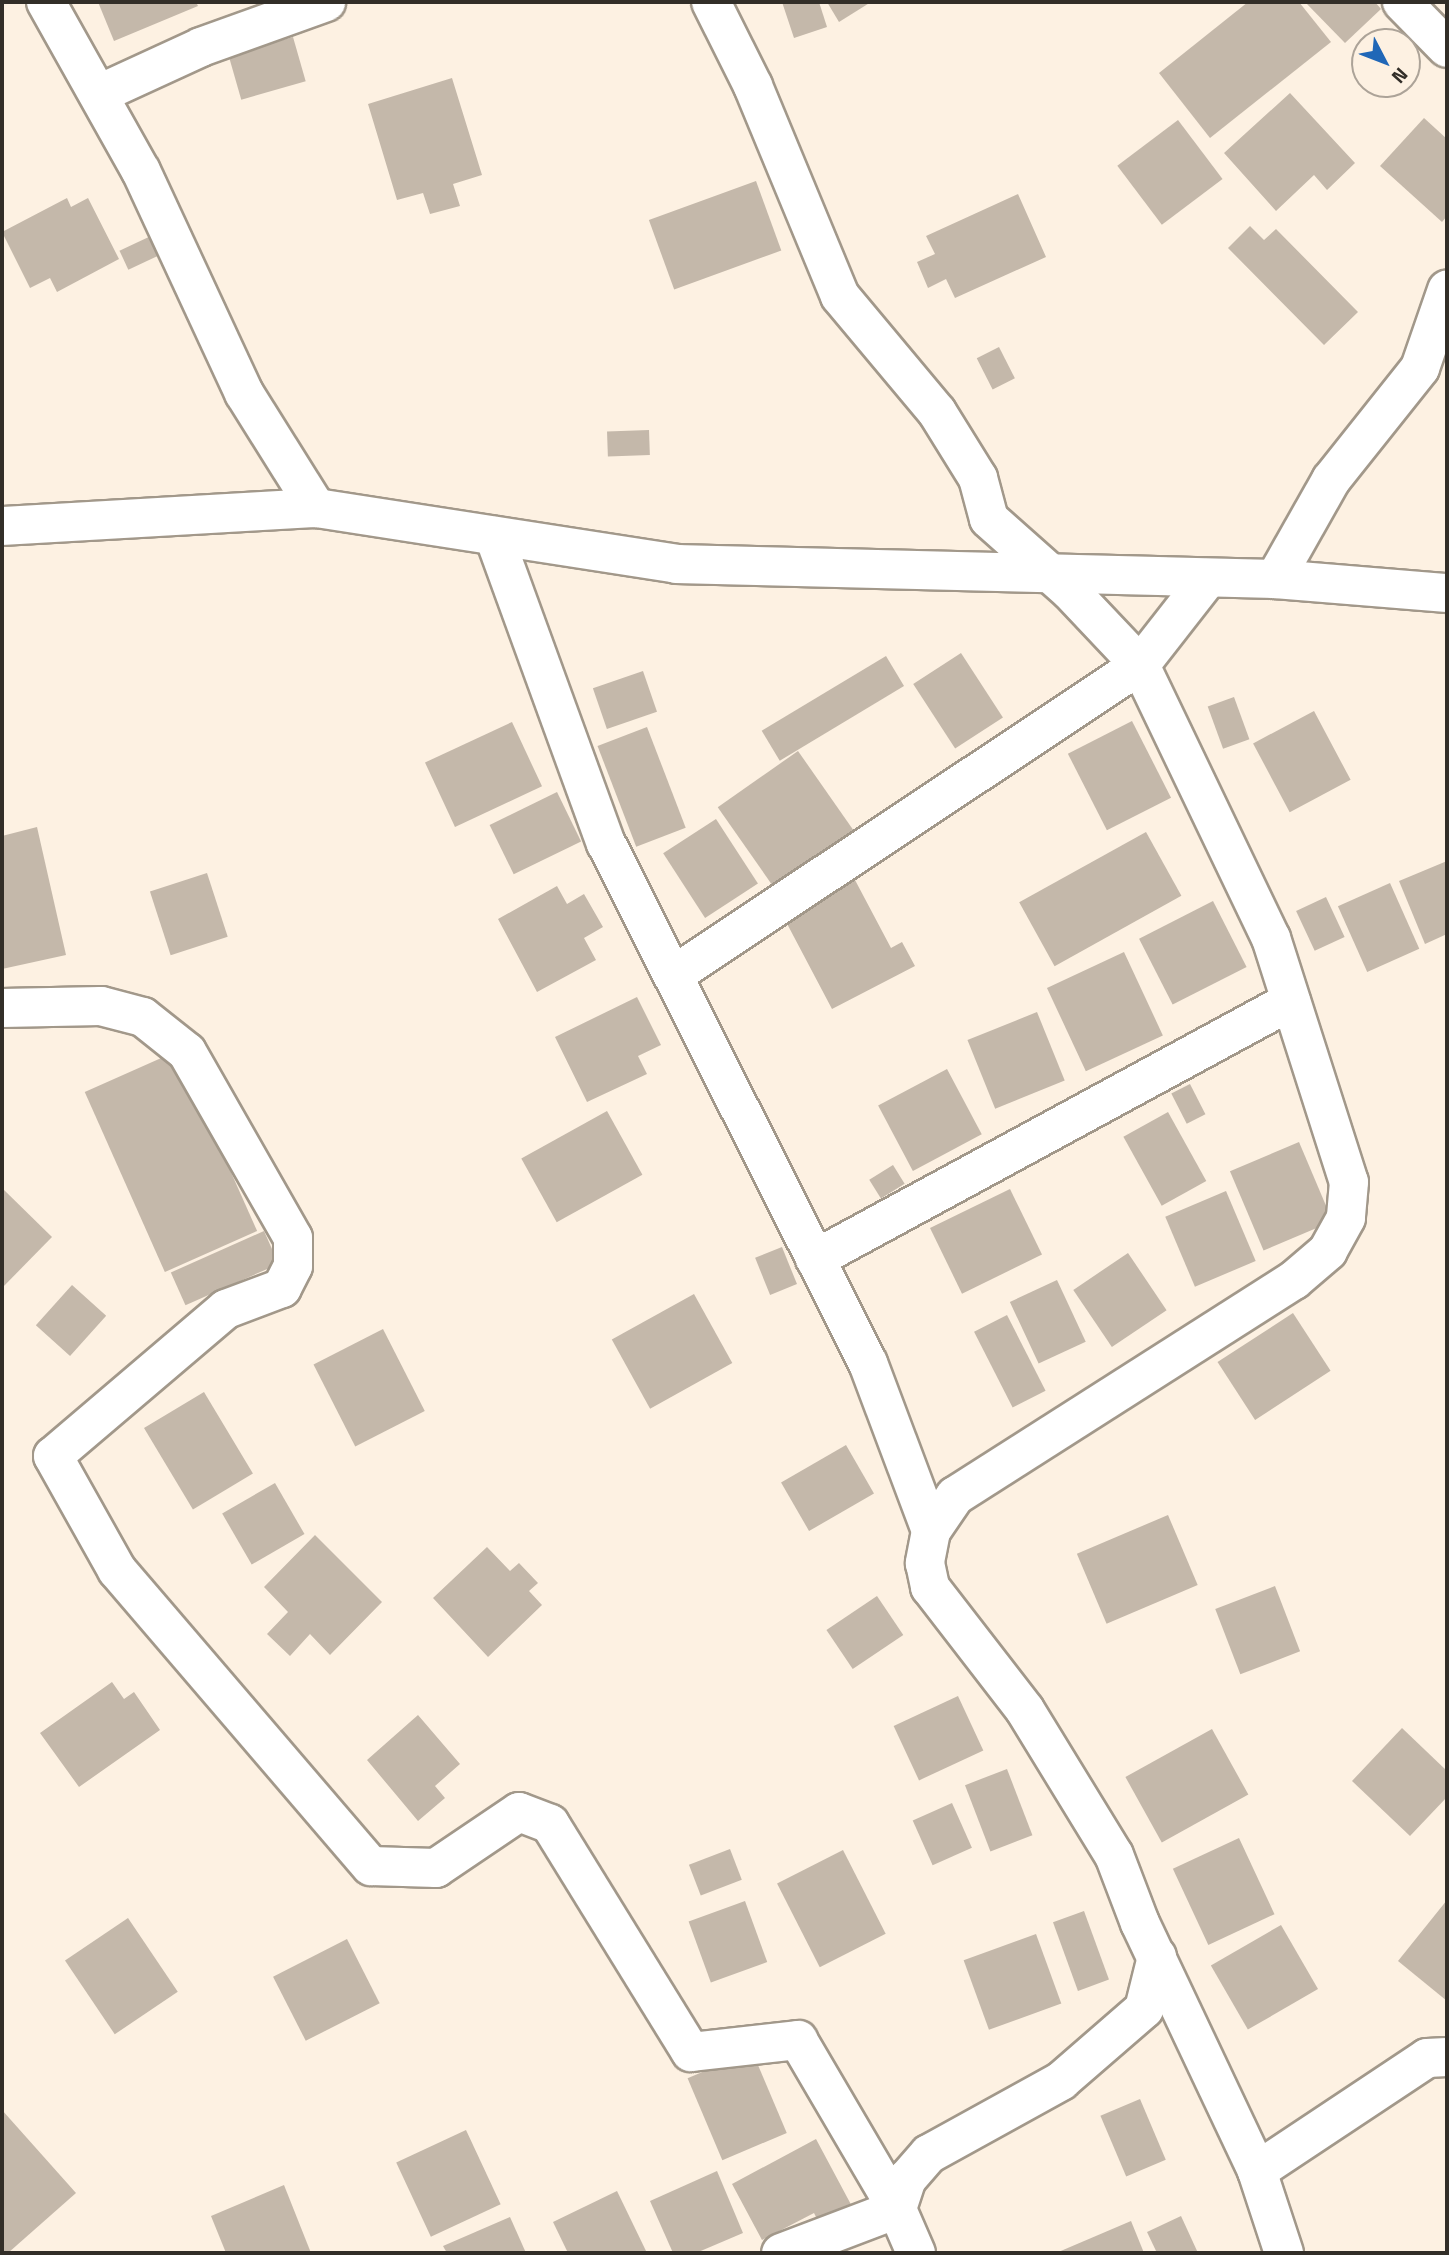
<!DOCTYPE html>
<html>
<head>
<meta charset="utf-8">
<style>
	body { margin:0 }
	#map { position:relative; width:1449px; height:2255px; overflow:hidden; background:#fdf1e2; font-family:"Titillium Web",sans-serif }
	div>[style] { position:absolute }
	.building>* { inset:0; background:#c4b8aa; transform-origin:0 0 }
	.roads { filter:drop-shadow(2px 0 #a2988a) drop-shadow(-2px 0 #a2988a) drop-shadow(0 2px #a2988a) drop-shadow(0 -2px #a2988a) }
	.minor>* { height:38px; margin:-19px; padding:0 19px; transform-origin:19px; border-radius:19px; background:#fff }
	span { translate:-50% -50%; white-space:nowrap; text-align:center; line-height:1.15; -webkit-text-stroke:5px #fdf1e2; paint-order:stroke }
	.frame { position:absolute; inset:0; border:4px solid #322e28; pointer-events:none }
	.north { position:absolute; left:1351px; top:28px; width:70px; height:70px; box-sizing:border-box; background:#fdf1e2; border:2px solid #aca398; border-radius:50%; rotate:132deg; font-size:19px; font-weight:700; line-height:28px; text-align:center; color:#322e28 }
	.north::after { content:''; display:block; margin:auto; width:24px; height:32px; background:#2067b7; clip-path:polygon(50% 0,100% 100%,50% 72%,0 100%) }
</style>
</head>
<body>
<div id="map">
	<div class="building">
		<i style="clip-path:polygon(98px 2px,196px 2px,198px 6px,114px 41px)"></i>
		<i style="clip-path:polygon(782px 2px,819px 2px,827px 27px,794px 38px)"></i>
		<i style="clip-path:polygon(827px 2px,871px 2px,839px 22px)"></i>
		<i style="clip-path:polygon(1248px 2px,1299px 2px,1331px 42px,1210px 138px,1159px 73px)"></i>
		<i style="clip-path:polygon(1305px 2px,1375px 2px,1381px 9px,1345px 43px)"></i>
		<i style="left:293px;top:37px;width:46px;height:67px;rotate:74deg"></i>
		<i style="clip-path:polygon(452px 78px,482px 175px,453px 184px,460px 206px,430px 214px,423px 193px,397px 200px,368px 104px)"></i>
		<i style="clip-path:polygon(1290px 93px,1355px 163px,1327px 190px,1314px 175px,1276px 211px,1224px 153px)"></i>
		<i style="clip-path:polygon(1424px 118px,1447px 139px,1447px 216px,1442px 222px,1380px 166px)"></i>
		<i style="left:1178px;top:120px;width:74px;height:76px;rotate:53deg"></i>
		<i style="left:756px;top:181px;width:74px;height:114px;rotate:70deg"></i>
		<i style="clip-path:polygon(1018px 194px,1046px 257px,955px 298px,946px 279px,928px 288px,917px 262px,935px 254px,926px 236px)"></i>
		<i style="clip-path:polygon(67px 198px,71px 207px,88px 198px,119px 259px,57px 292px,50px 278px,30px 288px,2px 232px)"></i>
		<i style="clip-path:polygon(1250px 226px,1264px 240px,1276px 229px,1358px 312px,1324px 345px,1228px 248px)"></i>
		<i style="left:153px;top:235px;width:21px;height:37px;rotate:65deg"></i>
		<i style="left:999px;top:347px;width:35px;height:25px;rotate:63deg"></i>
		<i style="left:649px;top:430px;width:25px;height:42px;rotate:88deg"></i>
		<i style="left:961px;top:653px;width:77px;height:57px;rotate:57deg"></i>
		<i style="left:886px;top:656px;width:35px;height:145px;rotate:59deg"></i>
		<i style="left:643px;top:671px;width:43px;height:53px;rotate:71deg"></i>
		<i style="left:1234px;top:697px;width:45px;height:28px;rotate:70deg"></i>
		<i style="left:1314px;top:711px;width:78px;height:69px;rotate:62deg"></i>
		<i style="left:1132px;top:721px;width:86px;height:72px;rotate:63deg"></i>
		<i style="left:512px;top:722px;width:71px;height:96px;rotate:65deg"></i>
		<i style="left:647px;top:727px;width:108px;height:53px;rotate:69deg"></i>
		<i style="left:798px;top:751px;width:100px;height:98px;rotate:55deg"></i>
		<i style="left:557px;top:792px;width:55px;height:75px;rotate:64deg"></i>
		<i style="left:716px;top:819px;width:77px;height:63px;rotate:57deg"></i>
		<i style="clip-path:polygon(37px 827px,66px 955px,2px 969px,2px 836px)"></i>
		<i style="left:1146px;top:832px;width:73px;height:145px;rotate:61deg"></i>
		<i style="clip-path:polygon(1447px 861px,1447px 934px,1425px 944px,1399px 881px)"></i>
		<i style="left:207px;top:873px;width:67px;height:60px;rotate:72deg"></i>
		<i style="clip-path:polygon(855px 880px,891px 948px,902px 942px,915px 966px,832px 1009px,784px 918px)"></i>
		<i style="left:1390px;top:883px;width:72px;height:57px;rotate:66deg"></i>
		<i style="clip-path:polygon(557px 886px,567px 904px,584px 894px,603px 927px,584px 938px,596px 960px,537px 992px,498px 919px)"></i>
		<i style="left:1326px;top:897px;width:44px;height:33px;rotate:65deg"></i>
		<i style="left:1213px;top:901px;width:74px;height:83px;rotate:63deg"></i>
		<i style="left:1124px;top:952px;width:92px;height:85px;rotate:65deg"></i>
		<i style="clip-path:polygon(637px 997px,661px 1045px,638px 1056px,647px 1074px,587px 1102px,555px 1037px)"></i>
		<i style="left:1037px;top:1012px;width:74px;height:75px;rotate:68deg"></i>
		<i style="left:177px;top:1051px;width:197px;height:101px;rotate:66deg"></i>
		<i style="left:947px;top:1069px;width:74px;height:78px;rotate:62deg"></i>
		<i style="left:1190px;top:1084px;width:34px;height:21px;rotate:63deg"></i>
		<i style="left:607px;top:1111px;width:73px;height:98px;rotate:61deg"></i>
		<i style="left:1168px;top:1112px;width:79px;height:51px;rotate:61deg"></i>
		<i style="left:1299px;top:1142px;width:86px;height:75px;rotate:67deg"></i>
		<i style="left:893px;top:1165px;width:22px;height:28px;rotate:58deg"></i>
		<i style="clip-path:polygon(2px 1188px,52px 1237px,2px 1288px)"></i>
		<i style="left:1010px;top:1189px;width:73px;height:89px;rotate:64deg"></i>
		<i style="left:1226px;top:1191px;width:76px;height:66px;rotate:67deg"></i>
		<i style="left:264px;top:1231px;width:36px;height:102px;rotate:66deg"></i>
		<i style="left:782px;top:1247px;width:40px;height:29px;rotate:68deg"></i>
		<i style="left:1128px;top:1253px;width:69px;height:66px;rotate:56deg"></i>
		<i style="left:1057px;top:1280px;width:68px;height:52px;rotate:65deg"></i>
		<i style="left:72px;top:1285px;width:46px;height:54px;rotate:42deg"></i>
		<i style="left:694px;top:1294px;width:79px;height:94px;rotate:61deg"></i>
		<i style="left:1293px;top:1313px;width:69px;height:90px;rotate:57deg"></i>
		<i style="left:1007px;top:1315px;width:85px;height:37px;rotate:63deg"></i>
		<i style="left:383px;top:1329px;width:92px;height:78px;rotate:63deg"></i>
		<i style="left:204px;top:1392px;width:95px;height:70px;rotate:59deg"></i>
		<i style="left:846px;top:1445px;width:56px;height:75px;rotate:60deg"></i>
		<i style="left:275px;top:1483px;width:59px;height:61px;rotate:60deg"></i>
		<i style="left:1168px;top:1515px;width:76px;height:99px;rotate:67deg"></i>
		<i style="clip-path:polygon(315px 1535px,382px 1602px,330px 1655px,310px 1634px,290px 1656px,267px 1634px,288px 1612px,264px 1587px)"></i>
		<i style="clip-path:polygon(487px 1547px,510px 1571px,519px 1563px,538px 1583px,529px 1591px,542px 1605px,488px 1657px,433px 1598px)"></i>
		<i style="left:1275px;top:1586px;width:70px;height:64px;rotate:69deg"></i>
		<i style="left:877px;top:1596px;width:47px;height:61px;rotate:56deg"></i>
		<i style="clip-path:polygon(112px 1682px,124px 1699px,134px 1692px,160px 1730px,79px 1787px,40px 1733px)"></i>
		<i style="left:958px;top:1696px;width:60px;height:71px;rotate:65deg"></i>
		<i style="clip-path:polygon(418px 1715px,460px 1764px,435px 1786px,445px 1798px,418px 1821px,367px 1760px)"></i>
		<i style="clip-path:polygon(1402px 1728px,1447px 1771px,1447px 1797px,1410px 1836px,1352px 1781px)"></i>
		<i style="left:1212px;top:1729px;width:75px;height:99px;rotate:61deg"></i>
		<i style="left:1007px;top:1769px;width:71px;height:45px;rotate:69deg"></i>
		<i style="left:952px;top:1803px;width:49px;height:43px;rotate:66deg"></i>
		<i style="left:1239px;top:1838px;width:84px;height:73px;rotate:65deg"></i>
		<i style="left:730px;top:1849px;width:33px;height:44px;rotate:69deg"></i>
		<i style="left:843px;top:1850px;width:94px;height:74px;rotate:63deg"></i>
		<i style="clip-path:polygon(1447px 1900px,1447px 2001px,1398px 1961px)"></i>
		<i style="left:745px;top:1901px;width:65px;height:60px;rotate:70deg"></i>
		<i style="left:1084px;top:1911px;width:73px;height:33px;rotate:70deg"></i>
		<i style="left:128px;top:1918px;width:89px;height:76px;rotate:56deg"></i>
		<i style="left:1281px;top:1925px;width:74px;height:81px;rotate:60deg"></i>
		<i style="left:1036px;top:1934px;width:74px;height:77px;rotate:70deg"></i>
		<i style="left:347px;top:1939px;width:72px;height:83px;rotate:63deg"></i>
		<i style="left:752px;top:2051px;width:89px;height:70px;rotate:67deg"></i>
		<i style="left:1140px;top:2099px;width:66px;height:43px;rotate:67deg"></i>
		<i style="clip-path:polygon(2px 2110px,76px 2193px,8px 2253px,2px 2253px)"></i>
		<i style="left:466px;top:2130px;width:82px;height:77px;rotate:65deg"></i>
		<i style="clip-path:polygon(816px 2139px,855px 2212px,822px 2229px,814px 2213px,762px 2240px,732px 2184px)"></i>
		<i style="clip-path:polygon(717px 2171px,743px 2233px,696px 2253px,673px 2253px,650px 2201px)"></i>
		<i style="clip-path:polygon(284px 2185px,311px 2253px,226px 2253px,211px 2216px)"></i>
		<i style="clip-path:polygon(617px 2191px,647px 2253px,568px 2253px,553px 2222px)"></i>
		<i style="clip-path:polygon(1181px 2216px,1198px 2253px,1157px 2253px,1147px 2232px)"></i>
		<i style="clip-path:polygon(510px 2217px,526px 2253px,447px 2253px,443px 2246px)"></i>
		<i style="clip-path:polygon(1131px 2221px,1144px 2253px,1056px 2253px)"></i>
	</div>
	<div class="roads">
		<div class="minor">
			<i style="left:46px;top:2px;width:194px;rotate:60.7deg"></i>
			<i style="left:141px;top:171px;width:245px;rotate:65.1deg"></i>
			<i style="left:244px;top:393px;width:136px;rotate:57.9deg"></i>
			<i style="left:711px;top:2px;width:94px;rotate:63.4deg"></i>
			<i style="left:753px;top:86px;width:227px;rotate:67.5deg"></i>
			<i style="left:840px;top:296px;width:151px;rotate:50.1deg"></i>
			<i style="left:937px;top:412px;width:78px;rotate:58.2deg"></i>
			<i style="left:978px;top:478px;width:42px;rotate:75deg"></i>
			<i style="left:989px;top:519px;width:108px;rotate:41.6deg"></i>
			<i style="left:1070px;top:591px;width:102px;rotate:46.6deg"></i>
			<i style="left:1140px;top:665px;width:303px;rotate:64.4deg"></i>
			<i style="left:1271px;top:938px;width:256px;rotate:72.3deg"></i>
			<i style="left:1349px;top:1182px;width:36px;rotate:95deg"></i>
			<i style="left:1346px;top:1218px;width:38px;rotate:119deg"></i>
			<i style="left:1328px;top:1251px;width:45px;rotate:139.5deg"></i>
			<i style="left:1294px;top:1280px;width:402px;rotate:147.5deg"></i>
			<i style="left:955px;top:1496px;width:42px;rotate:124.4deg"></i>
			<i style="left:931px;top:1531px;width:33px;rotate:101deg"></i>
			<i style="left:925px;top:1563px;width:25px;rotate:78deg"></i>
			<i style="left:930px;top:1587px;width:155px;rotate:52.3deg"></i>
			<i style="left:1025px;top:1710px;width:170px;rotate:58.5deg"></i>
			<i style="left:1114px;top:1855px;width:73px;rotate:69.1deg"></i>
			<i style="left:1140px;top:1923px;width:274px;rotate:64.7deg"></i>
			<i style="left:1402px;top:2px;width:64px;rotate:45.6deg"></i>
			<i style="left:99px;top:94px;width:112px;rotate:-24.7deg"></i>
			<i style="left:201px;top:47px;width:133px;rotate:-19.8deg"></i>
			<i style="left:2px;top:526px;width:315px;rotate:-3.3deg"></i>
			<i style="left:316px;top:508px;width:364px;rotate:8.8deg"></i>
			<i style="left:676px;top:564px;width:599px;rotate:1.43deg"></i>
			<i style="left:1275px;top:579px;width:173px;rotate:4.7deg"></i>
			<i style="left:494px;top:536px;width:327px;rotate:70deg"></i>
			<i style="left:606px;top:843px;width:582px;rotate:63.26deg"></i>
			<i style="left:868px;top:1363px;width:179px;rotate:69.4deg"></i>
			<i style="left:1275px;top:579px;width:114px;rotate:-60.5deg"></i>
			<i style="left:1331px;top:480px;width:143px;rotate:-51.5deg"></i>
			<i style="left:1420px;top:368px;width:83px;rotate:-70.9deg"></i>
			<i style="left:675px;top:974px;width:558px;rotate:-33.6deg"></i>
			<i style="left:1140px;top:665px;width:110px;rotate:-52deg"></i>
			<i style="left:2px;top:1008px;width:99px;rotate:-1.2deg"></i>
			<i style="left:101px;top:1006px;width:43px;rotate:14.7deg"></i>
			<i style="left:143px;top:1017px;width:56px;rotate:38.5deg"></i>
			<i style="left:187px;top:1052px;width:214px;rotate:60.3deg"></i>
			<i style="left:293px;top:1238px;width:28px;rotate:90deg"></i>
			<i style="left:293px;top:1266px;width:25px;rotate:117deg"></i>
			<i style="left:282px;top:1288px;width:60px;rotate:159.4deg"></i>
			<i style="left:226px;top:1309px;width:227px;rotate:139.6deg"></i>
			<i style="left:53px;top:1456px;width:131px;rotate:60.7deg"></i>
			<i style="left:117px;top:1570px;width:390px;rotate:49.4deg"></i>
			<i style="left:371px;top:1866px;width:65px;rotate:1.8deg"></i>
			<i style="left:436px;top:1868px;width:100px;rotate:-34deg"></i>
			<i style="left:519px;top:1812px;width:33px;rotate:21deg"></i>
			<i style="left:550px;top:1824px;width:268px;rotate:58.3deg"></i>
			<i style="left:691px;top:2052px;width:108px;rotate:-6.4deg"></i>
			<i style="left:798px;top:2040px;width:196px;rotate:59.6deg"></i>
			<i style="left:897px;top:2209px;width:124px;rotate:159.2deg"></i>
			<i style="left:815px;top:1259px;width:541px;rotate:-28.46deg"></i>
			<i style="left:916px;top:2253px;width:48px;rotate:-113.4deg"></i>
			<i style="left:897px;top:2209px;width:32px;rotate:-72deg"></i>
			<i style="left:907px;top:2179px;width:33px;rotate:-49deg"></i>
			<i style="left:929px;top:2154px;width:151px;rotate:-28.9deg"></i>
			<i style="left:1061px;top:2081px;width:110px;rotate:-40.9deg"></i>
			<i style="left:1144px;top:2009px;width:54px;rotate:-76deg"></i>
			<i style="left:1284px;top:2253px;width:86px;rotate:-108.2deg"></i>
			<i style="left:1257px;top:2171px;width:204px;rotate:-33.6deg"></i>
			<i style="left:1427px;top:2058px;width:20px;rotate:-3deg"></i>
		</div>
	</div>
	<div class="frame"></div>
	<div class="north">N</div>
</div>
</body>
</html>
